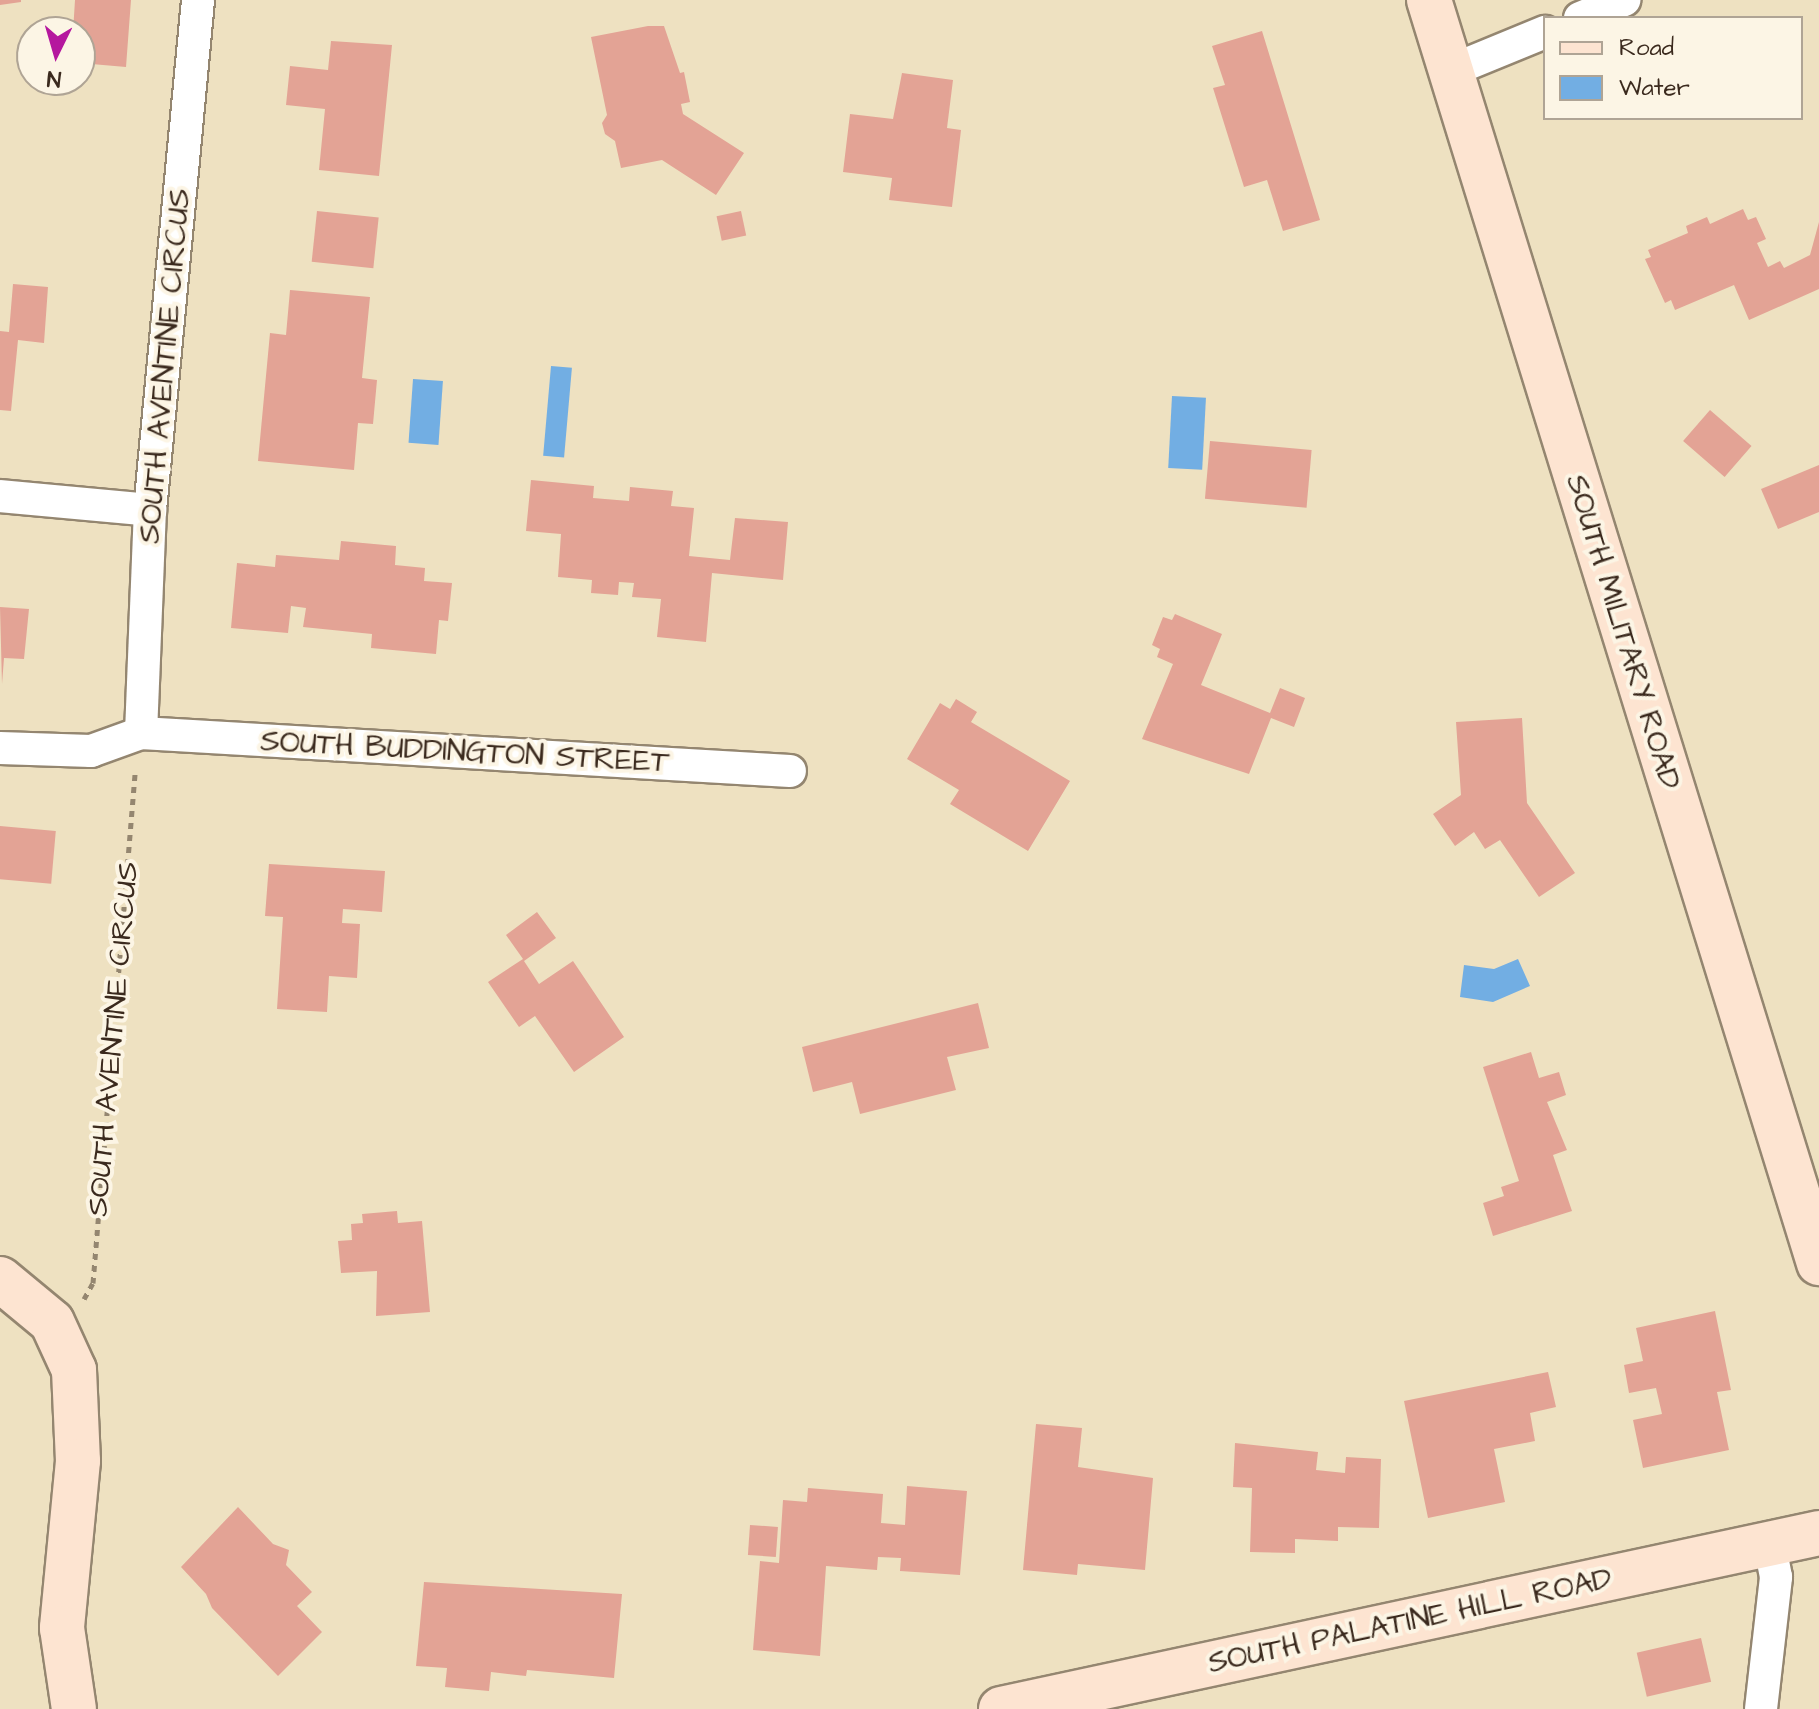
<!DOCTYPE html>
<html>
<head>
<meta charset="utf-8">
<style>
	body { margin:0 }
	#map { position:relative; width:1819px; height:1709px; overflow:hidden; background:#eee1c1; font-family:"Architects Daughter",sans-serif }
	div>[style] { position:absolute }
	.water>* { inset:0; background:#72aee3; transform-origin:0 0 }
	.building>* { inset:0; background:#e3a395; transform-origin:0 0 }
	.path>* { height:5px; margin-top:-2.5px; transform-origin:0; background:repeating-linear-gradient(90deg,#948670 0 6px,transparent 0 12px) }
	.roads { filter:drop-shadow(2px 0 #948670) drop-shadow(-2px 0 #948670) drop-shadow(0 2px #948670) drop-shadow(0 -2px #948670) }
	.street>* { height:32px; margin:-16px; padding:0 16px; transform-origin:16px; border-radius:16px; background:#fff }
	.secondary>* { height:44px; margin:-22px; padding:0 22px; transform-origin:22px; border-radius:22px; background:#fde4d1 }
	span { translate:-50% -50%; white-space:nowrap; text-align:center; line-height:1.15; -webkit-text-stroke:8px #fcf5e5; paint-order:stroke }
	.street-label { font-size:30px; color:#3b2a1e }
	.legend { position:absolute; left:1543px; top:16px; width:260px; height:104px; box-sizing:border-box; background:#fcf5e5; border:2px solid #afa495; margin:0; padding:10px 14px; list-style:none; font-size:24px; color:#3b2a1e }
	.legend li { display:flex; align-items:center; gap:16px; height:40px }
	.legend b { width:40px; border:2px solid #afa495 }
	.north { position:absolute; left:16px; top:16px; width:80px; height:80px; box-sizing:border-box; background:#fcf5e5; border:2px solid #afa495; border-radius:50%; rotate:185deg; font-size:22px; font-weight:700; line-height:32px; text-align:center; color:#3b2a1e }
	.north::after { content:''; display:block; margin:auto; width:28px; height:36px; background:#b5179e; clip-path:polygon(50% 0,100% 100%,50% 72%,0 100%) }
</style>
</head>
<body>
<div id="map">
	<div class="water">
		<i style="left:551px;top:366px;width:21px;height:90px;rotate:5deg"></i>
		<i style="left:413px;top:379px;width:30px;height:64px;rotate:4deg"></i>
		<i style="left:1172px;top:396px;width:34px;height:72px;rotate:3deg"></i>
		<i style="clip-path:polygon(1518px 959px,1530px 986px,1493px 1002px,1460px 997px,1464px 965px,1494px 969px)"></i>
	</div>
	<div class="building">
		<i style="clip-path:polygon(0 0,21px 0,21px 2px,0 5px)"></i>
		<i style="clip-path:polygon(75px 0,131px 0,126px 67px,80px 63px,80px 32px,73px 32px)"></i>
		<i style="clip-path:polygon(648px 26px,664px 26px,680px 73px,684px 72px,690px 102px,681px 104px,683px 114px,744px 153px,716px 195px,662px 160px,621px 168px,615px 141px,605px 134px,602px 123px,607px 115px,591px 37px)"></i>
		<i style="clip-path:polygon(1262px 31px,1320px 220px,1283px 231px,1267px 180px,1244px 187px,1213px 88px,1225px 85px,1212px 46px)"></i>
		<i style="clip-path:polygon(331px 41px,392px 45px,379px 176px,319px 170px,325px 109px,286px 105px,290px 66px,328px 70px)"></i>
		<i style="clip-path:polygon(902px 73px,953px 80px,947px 128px,961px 130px,952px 207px,889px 200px,892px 178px,843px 172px,850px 114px,893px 119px)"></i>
		<i style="clip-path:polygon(1743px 209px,1748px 220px,1756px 217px,1766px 239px,1757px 243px,1768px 267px,1780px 261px,1784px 268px,1810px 255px,1819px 222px,1819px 289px,1749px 320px,1734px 285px,1675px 310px,1671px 300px,1665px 303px,1645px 259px,1651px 257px,1648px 250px,1688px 233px,1686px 226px,1707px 217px,1710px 224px)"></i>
		<i style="left:317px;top:211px;width:62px;height:51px;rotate:6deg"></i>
		<i style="left:741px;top:211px;width:25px;height:25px;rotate:78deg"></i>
		<i style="clip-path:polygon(13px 284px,48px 287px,44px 343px,18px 340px,11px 411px,0 410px,0 331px,9px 332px)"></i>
		<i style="clip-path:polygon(290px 290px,370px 297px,362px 378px,377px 380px,373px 424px,358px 423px,354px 470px,258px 461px,270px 333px,286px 335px)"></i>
		<i style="left:1710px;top:410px;width:55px;height:41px;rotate:41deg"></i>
		<i style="left:1210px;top:441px;width:102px;height:58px;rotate:5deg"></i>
		<i style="clip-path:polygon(1819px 465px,1819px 512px,1778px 529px,1761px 489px)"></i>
		<i style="clip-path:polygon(531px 480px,594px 486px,593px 498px,629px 501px,630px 487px,673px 491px,671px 506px,694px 508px,689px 556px,730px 560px,735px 518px,788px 522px,783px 580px,712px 573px,706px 642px,657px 637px,661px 599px,632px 597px,634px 583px,619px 582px,618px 595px,591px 593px,592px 580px,558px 577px,561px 534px,526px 531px)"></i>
		<i style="clip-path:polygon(341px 541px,396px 546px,395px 565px,425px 568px,424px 581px,452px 583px,448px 621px,439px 620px,436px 654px,371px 648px,372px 634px,303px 627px,306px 608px,291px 606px,288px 633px,231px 628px,237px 563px,275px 567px,276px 555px,339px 560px)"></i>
		<i style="clip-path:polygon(0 607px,29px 609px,24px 659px,4px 658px,2px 684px)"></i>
		<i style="clip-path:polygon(1175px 614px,1222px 634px,1201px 685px,1270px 713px,1280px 688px,1305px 698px,1294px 727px,1271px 718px,1249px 774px,1142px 739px,1173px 664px,1157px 657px,1160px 649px,1152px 645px,1163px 617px,1172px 620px)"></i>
		<i style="clip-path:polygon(956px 699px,977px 712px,971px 722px,1070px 781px,1028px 851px,950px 804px,959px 790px,907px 759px,940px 703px,950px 709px)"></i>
		<i style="clip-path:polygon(1522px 718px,1527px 803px,1575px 873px,1539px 897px,1500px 840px,1485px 849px,1474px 832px,1455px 846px,1433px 814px,1461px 795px,1456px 722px)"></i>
		<i style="left:0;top:826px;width:56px;height:53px;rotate:5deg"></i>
		<i style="clip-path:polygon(269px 864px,385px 871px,382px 912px,343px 909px,342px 923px,360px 924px,357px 978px,329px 976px,327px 1012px,277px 1009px,283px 917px,265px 916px)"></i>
		<i style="clip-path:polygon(537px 912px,556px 938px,524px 961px,539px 984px,573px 961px,624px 1037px,574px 1072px,535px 1016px,519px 1027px,488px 982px,523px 959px,506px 935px)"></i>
		<i style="clip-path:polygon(978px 1003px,989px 1048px,947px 1057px,956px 1090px,860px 1114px,852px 1082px,813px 1092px,802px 1047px)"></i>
		<i style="clip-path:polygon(1531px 1052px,1539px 1078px,1559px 1072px,1566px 1095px,1547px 1102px,1567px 1150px,1553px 1155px,1572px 1211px,1493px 1236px,1483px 1203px,1504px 1196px,1501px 1187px,1519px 1181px,1483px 1067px)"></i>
		<i style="clip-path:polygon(397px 1211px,398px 1223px,422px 1221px,430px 1312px,376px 1316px,377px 1271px,341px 1273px,338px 1241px,352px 1240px,351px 1224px,363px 1223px,362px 1214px)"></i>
		<i style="clip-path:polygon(1715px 1311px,1731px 1390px,1717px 1392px,1729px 1450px,1643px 1468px,1633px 1420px,1662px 1414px,1656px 1388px,1629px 1393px,1624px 1365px,1643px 1361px,1636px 1328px)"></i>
		<i style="clip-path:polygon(1548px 1372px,1556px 1407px,1530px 1413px,1535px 1441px,1494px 1449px,1505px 1502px,1428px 1518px,1404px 1401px)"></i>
		<i style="clip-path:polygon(1036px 1424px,1082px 1428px,1078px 1467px,1153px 1478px,1145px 1570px,1078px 1564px,1077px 1575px,1023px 1570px)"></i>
		<i style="clip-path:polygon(1235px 1443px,1318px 1452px,1316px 1470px,1345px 1473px,1346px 1457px,1381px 1459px,1379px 1528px,1338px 1527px,1338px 1541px,1295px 1539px,1295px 1553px,1250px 1552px,1252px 1488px,1233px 1487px)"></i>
		<i style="clip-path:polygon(907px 1486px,967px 1491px,960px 1575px,900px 1571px,901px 1558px,878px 1557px,877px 1570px,826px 1566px,820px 1656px,753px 1650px,760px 1561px,779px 1563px,783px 1500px,807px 1502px,808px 1488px,883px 1494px,881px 1523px,905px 1525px)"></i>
		<i style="clip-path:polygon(238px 1507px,273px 1544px,289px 1550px,286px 1565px,312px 1592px,297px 1606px,322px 1632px,278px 1676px,212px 1608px,206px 1594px,181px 1567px)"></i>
		<i style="left:750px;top:1525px;width:28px;height:30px;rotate:4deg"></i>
		<i style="clip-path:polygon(424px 1582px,622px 1594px,614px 1678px,527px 1670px,526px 1676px,491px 1672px,489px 1691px,445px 1687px,447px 1668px,416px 1666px)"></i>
		<i style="left:1701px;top:1638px;width:45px;height:66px;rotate:77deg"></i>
	</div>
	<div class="path">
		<i style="left:84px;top:1299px;width:18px;rotate:-61deg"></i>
		<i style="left:93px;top:1283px;width:511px;rotate:-85.28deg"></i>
	</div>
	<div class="roads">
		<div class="street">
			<i style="left:1580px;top:18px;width:48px;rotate:-22.2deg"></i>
			<i style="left:1450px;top:71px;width:103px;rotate:-22.3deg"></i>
			<i style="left:0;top:496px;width:151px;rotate:5.3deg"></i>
			<i style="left:141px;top:733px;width:223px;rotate:-87.7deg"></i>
			<i style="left:150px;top:510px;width:512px;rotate:-84.62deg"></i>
			<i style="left:0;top:748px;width:91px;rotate:1.9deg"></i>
			<i style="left:91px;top:751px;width:53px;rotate:-19.8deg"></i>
			<i style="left:141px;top:733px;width:650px;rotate:3.35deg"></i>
			<i style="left:1761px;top:1709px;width:133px;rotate:-83.5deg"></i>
			<i style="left:1776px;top:1577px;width:33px;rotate:-101deg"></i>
		</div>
		<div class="secondary">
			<i style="left:1429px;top:0;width:1322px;rotate:72.84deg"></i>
			<i style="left:0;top:1279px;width:67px;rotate:39.6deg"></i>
			<i style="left:52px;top:1322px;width:53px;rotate:65.4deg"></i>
			<i style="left:74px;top:1370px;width:91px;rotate:87.5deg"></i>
			<i style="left:78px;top:1461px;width:168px;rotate:95.5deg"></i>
			<i style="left:62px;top:1628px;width:82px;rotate:81.6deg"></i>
			<i style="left:1001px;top:1709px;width:837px;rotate:-12.14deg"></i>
		</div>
	</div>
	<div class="street-label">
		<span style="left:165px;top:366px;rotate:-85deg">SOUTH AVENTINE CIRCUS</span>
		<span style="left:1623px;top:632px;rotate:73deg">SOUTH MILITARY ROAD</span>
		<span style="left:465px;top:752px;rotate:3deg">SOUTH BUDDINGTON STREET</span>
		<span style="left:113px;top:1039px;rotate:-85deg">SOUTH AVENTINE CIRCUS</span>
		<span style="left:1410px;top:1621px;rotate:-12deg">SOUTH PALATINE HILL ROAD</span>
	</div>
	<ul class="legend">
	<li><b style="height:10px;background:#fde4d1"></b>Road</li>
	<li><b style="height:22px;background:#72aee3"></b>Water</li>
	</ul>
	<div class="north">N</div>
</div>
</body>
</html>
